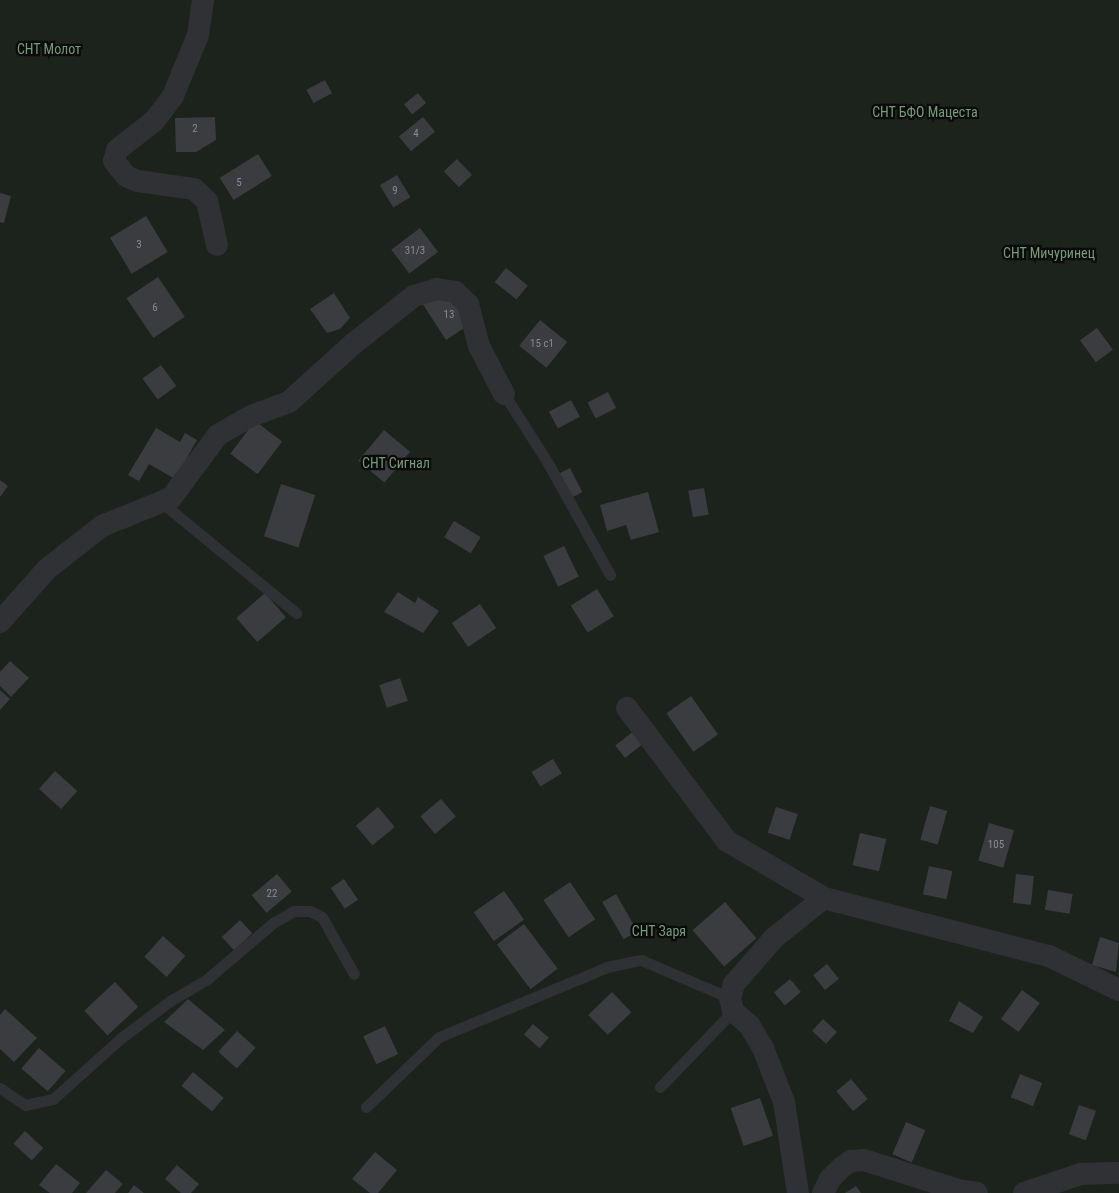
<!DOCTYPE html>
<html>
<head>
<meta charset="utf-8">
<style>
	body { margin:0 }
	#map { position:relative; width:1119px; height:1193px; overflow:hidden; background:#0f0f10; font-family:"Roboto Condensed",sans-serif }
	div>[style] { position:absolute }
	.green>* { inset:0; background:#1b231c; transform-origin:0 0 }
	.building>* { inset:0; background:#3b3c40; transform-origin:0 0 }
	.service>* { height:11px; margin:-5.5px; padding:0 5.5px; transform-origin:5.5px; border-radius:5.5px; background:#303135 }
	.minor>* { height:22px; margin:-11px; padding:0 11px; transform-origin:11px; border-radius:11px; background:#303135 }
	span { translate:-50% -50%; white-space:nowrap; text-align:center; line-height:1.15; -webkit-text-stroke:4.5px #0a0a0b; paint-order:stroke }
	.number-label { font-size:11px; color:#878b95 }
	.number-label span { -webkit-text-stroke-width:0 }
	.park-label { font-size:14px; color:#779c79 }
</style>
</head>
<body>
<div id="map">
	<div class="green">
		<i style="left:0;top:0;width:1119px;height:1193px"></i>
	</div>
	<div class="building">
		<i style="left:325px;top:80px;width:15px;height:21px;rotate:62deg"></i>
		<i style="left:418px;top:93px;width:13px;height:18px;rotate:51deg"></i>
		<i style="clip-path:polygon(215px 117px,216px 140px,196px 152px,176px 152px,175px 118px)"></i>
		<i style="left:423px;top:117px;width:19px;height:31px;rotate:51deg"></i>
		<i style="left:258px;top:154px;width:26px;height:45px;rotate:58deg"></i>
		<i style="left:457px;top:159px;width:22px;height:18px;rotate:47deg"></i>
		<i style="left:397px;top:175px;width:26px;height:20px;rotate:59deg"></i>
		<i style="clip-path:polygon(0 193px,11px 196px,4px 223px,0 222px)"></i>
		<i style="left:146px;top:216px;width:42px;height:42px;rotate:59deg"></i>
		<i style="left:420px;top:228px;width:30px;height:36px;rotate:53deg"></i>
		<i style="left:506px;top:268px;width:28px;height:18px;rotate:39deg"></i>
		<i style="left:158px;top:277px;width:48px;height:38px;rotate:56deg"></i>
		<i style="clip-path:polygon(334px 293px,350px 318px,340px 329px,327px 333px,310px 309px)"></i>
		<i style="clip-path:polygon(457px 296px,470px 324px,446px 340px,420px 300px)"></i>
		<i style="left:540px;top:320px;width:35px;height:33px;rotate:39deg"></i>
		<i style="left:1097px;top:328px;width:27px;height:21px;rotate:54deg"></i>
		<i style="left:161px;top:365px;width:26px;height:23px;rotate:54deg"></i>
		<i style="left:608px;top:392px;width:18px;height:23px;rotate:63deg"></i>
		<i style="left:571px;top:400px;width:19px;height:25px;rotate:62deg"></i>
		<i style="left:255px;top:421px;width:34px;height:41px;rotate:37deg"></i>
		<i style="clip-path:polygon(156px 428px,180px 442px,185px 433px,197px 440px,175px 479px,149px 464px,139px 481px,128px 475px)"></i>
		<i style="left:384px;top:430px;width:34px;height:40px;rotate:40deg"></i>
		<i style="left:570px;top:468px;width:27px;height:14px;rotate:63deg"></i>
		<i style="clip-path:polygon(0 480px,8px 486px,0 497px)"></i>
		<i style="left:281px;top:484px;width:36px;height:55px;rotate:18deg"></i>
		<i style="left:704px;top:488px;width:27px;height:16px;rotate:80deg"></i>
		<i style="clip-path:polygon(648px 492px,659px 532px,631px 540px,626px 525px,607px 531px,600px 505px)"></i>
		<i style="left:454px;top:521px;width:31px;height:19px;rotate:31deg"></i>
		<i style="left:564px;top:546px;width:34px;height:23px;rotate:64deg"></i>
		<i style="left:597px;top:589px;width:32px;height:31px;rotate:58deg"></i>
		<i style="clip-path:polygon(398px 592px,415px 603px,418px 597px,439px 611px,423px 633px,384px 612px)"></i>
		<i style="left:265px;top:593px;width:32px;height:38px;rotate:49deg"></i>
		<i style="left:480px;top:604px;width:29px;height:34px;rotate:56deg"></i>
		<i style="clip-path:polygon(10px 661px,29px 678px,11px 697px,0 686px,0 672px)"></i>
		<i style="left:400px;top:678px;width:24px;height:22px;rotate:71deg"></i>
		<i style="clip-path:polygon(0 690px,10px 699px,0 710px)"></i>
		<i style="left:691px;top:696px;width:47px;height:30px;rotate:55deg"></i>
		<i style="left:635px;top:730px;width:16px;height:25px;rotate:52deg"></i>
		<i style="left:553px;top:759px;width:17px;height:25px;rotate:59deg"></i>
		<i style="left:55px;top:771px;width:30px;height:24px;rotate:42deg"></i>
		<i style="left:441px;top:799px;width:23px;height:27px;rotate:50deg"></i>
		<i style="left:930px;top:806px;width:18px;height:35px;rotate:16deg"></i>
		<i style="left:378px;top:807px;width:26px;height:29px;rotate:50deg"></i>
		<i style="left:776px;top:807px;width:23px;height:27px;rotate:18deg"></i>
		<i style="left:989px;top:823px;width:26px;height:39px;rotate:16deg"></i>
		<i style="left:860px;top:833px;width:27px;height:33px;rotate:13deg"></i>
		<i style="left:929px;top:866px;width:24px;height:29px;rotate:12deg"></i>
		<i style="left:277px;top:874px;width:23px;height:33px;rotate:50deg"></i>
		<i style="left:1016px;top:874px;width:18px;height:29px;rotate:6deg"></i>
		<i style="left:344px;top:879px;width:25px;height:16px;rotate:56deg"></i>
		<i style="left:570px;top:882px;width:45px;height:32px;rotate:56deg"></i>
		<i style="left:1048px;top:890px;width:25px;height:20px;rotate:9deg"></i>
		<i style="left:504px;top:891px;width:35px;height:37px;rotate:55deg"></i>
		<i style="left:616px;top:894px;width:43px;height:16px;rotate:60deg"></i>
		<i style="left:725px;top:902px;width:48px;height:43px;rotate:49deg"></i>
		<i style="left:240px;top:920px;width:18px;height:25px;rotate:47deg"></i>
		<i style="left:524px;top:924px;width:56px;height:34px;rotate:53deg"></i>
		<i style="left:163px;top:936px;width:30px;height:28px;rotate:42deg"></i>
		<i style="clip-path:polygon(1100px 937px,1119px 943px,1116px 972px,1092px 965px)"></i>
		<i style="left:827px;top:964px;width:19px;height:18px;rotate:51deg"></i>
		<i style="left:790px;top:979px;width:17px;height:21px;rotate:50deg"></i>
		<i style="left:115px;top:982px;width:34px;height:42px;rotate:47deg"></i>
		<i style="left:1022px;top:990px;width:22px;height:36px;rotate:36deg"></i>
		<i style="left:612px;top:992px;width:28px;height:33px;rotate:46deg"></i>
		<i style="clip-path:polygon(188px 999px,225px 1030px,203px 1050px,164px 1022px)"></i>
		<i style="clip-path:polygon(959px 1001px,983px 1017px,973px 1033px,949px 1021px)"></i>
		<i style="clip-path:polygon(5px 1009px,37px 1038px,14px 1062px,0 1049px,0 1015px)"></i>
		<i style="left:823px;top:1019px;width:19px;height:16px;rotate:43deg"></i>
		<i style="left:533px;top:1024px;width:21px;height:14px;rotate:41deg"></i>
		<i style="left:385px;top:1026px;width:31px;height:24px;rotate:65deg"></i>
		<i style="left:237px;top:1031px;width:25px;height:28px;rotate:42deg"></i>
		<i style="left:39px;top:1048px;width:35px;height:27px;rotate:41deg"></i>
		<i style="left:193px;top:1072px;width:40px;height:18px;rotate:40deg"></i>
		<i style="left:1020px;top:1074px;width:24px;height:25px;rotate:22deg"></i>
		<i style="left:851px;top:1079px;width:26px;height:19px;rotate:50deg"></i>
		<i style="left:760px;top:1098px;width:40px;height:31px;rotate:71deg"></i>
		<i style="left:1079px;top:1105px;width:18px;height:31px;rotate:19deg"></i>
		<i style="left:906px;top:1122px;width:21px;height:35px;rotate:23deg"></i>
		<i style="left:25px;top:1131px;width:25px;height:17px;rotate:43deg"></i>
		<i style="clip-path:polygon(375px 1152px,397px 1170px,378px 1193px,370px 1193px,352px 1179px)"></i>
		<i style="clip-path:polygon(56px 1164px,80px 1183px,72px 1193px,50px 1193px,39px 1185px)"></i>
		<i style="clip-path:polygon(177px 1165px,199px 1184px,191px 1193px,181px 1193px,165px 1179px)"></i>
		<i style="clip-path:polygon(106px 1170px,123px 1184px,115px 1193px,86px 1193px)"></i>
		<i style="clip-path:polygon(134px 1185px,144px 1193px,128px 1193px)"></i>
		<i style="clip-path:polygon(856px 1186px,861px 1193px,845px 1193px)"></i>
	</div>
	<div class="service">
		<i style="left:504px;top:394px;width:82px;rotate:57.5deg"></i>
		<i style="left:548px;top:463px;width:128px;rotate:61deg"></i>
		<i style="left:161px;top:502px;width:175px;rotate:39.4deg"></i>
		<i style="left:660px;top:1087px;width:105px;rotate:-46.2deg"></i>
		<i style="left:0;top:1088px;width:30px;rotate:34deg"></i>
		<i style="left:25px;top:1105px;width:29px;rotate:-12deg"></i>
		<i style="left:53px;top:1099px;width:91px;rotate:-41.9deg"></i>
		<i style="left:121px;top:1038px;width:61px;rotate:-37.1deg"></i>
		<i style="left:170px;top:1001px;width:42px;rotate:-30.3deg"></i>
		<i style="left:206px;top:980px;width:88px;rotate:-40.4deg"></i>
		<i style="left:273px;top:923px;width:24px;rotate:-30deg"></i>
		<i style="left:294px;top:911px;width:16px"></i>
		<i style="left:310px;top:911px;width:13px;rotate:27deg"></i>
		<i style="left:322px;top:917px;width:65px;rotate:60.7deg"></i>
		<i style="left:366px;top:1107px;width:101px;rotate:-43.8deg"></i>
		<i style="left:439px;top:1037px;width:182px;rotate:-22.6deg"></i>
		<i style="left:607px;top:967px;width:35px;rotate:-12deg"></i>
		<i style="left:641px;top:960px;width:97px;rotate:23.1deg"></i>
	</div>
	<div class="minor">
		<i style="left:203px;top:0;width:35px;rotate:98deg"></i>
		<i style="left:198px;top:35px;width:66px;rotate:112.3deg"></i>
		<i style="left:173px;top:96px;width:31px;rotate:127deg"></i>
		<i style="left:154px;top:121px;width:47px;rotate:141.9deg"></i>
		<i style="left:117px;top:150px;width:11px;rotate:105deg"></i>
		<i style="left:114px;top:161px;width:19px;rotate:51deg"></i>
		<i style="left:126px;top:176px;width:13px;rotate:23deg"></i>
		<i style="left:138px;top:181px;width:57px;rotate:8.1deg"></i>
		<i style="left:194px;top:189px;width:18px;rotate:43deg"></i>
		<i style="left:207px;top:201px;width:45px;rotate:77.2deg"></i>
		<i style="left:0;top:622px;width:71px;rotate:-48.4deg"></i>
		<i style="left:47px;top:569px;width:70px;rotate:-38deg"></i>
		<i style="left:102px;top:526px;width:74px;rotate:-22.1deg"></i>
		<i style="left:171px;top:498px;width:79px;rotate:-53.3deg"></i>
		<i style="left:218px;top:435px;width:38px;rotate:-30deg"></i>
		<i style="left:251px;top:416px;width:40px;rotate:-20.2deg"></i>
		<i style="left:289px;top:402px;width:86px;rotate:-42.2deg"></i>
		<i style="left:353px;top:344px;width:78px;rotate:-38.2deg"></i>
		<i style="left:414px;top:296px;width:24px;rotate:-17deg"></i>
		<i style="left:437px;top:289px;width:18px;rotate:9deg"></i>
		<i style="left:455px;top:292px;width:18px;rotate:43deg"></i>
		<i style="left:468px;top:304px;width:43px;rotate:75.3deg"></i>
		<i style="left:479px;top:346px;width:54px;rotate:62.5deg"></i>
		<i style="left:627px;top:708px;width:166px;rotate:53.1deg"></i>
		<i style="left:727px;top:841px;width:113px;rotate:30.4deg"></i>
		<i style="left:824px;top:898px;width:232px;rotate:14.5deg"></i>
		<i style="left:1049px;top:956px;width:78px;rotate:25.9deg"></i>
		<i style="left:798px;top:1193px;width:92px;rotate:-98.7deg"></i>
		<i style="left:784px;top:1102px;width:58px;rotate:-111.3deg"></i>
		<i style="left:763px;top:1048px;width:27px;rotate:-121deg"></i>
		<i style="left:749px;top:1025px;width:21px;rotate:-139deg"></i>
		<i style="left:733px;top:1011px;width:13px;rotate:-103deg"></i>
		<i style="left:730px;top:998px;width:15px;rotate:-74deg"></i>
		<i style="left:734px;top:984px;width:61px;rotate:-49deg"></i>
		<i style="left:774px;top:938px;width:64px;rotate:-38.7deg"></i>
		<i style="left:823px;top:1193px;width:16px;rotate:-63deg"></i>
		<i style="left:830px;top:1179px;width:17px;rotate:-45deg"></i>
		<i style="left:842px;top:1167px;width:11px;rotate:-34deg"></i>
		<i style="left:851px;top:1161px;width:13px;rotate:-4deg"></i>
		<i style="left:864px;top:1160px;width:99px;rotate:17.7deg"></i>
		<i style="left:958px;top:1190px;width:19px;rotate:9deg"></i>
		<i style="left:1024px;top:1193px;width:60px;rotate:-18.4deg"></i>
		<i style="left:1081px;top:1174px;width:38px;rotate:-2deg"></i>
	</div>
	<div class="number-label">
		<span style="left:195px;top:129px">2</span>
		<span style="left:416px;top:134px">4</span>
		<span style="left:239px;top:183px">5</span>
		<span style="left:395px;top:191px">9</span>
		<span style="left:139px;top:245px">3</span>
		<span style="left:415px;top:251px">31/3</span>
		<span style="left:155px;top:308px">6</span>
		<span style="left:449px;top:315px">13</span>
		<span style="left:542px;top:344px">15 с1</span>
		<span style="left:996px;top:845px">105</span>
		<span style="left:272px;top:894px">22</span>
	</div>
	<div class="park-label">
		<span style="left:49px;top:49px">СНТ Молот</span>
		<span style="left:925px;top:112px">СНТ БФО Мацеста</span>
		<span style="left:1049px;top:253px">СНТ Мичуринец</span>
		<span style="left:396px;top:463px">СНТ Сигнал</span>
		<span style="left:659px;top:931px">СНТ Заря</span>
	</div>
</div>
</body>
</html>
